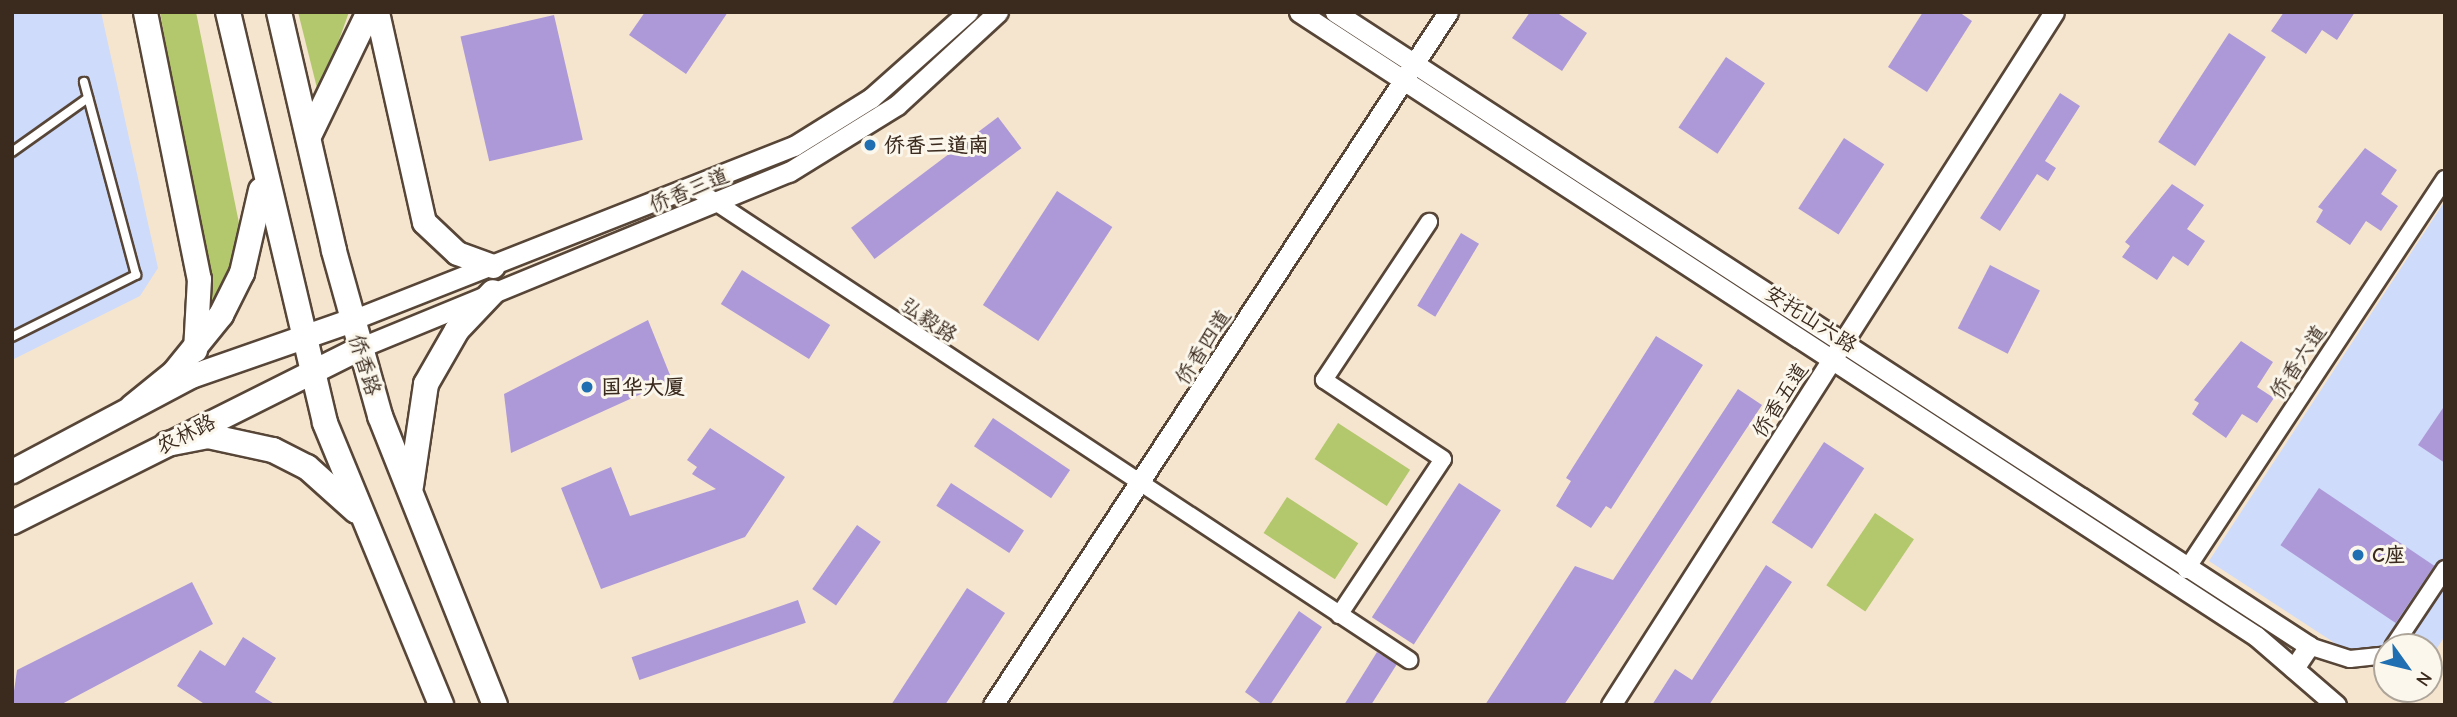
<!DOCTYPE html>
<html>
<head>
<meta charset="utf-8">
<style>
	body { margin:0 }
	#map { position:relative; width:2457px; height:717px; overflow:hidden; background:#f6e5ce; font-family:"Comic Neue","LXGW WenKai TC",sans-serif }
	div>[style] { position:absolute }
	.built>* { inset:0; background:#cedbfa }
	.green>* { inset:0; background:#b3c86d; transform-origin:0 0 }
	.building>* { inset:0; background:#ad99d8; transform-origin:0 0 }
	.roads { filter:drop-shadow(2px 0 #574638) drop-shadow(-2px 0 #574638) drop-shadow(0 2px #574638) drop-shadow(0 -2px #574638) }
	.service>* { height:8px; margin:-4px; padding:0 4px; transform-origin:4px; border-radius:4px; background:#fff }
	.minor>* { height:16px; margin:-8px; padding:0 8px; transform-origin:8px; border-radius:8px; background:#fff }
	.tertiary>* { height:19px; margin:-9.5px; padding:0 9.5px; transform-origin:9.5px; border-radius:9.5px; background:#fff }
	.secondary>* { height:23px; margin:-11.5px; padding:0 11.5px; transform-origin:11.5px; border-radius:11.5px; background:#fff }
	.primary>* { height:24px; margin:-12px; padding:0 12px; transform-origin:12px; border-radius:12px; background:#fff }
	.dots>* { width:19px; height:19px; translate:-50% -50%; box-sizing:border-box; border:4px solid #fbf7ec; border-radius:50% }
	span { translate:-50% -50%; white-space:nowrap; text-align:center; line-height:1.15; -webkit-text-stroke:6px #fbf7ec; paint-order:stroke }
	.poi-label { font-size:21px; color:#3b2a1e; font-weight:700 }
	.left { translate:0 -50%; text-align:left }
	.street-label { font-size:21px; color:#3b2a1e }
	.frame { position:absolute; inset:0; border:14px solid #3b2a1e; pointer-events:none }
	.north { position:absolute; left:2373px; top:633px; width:70px; height:70px; box-sizing:border-box; background:#fbf7ec; border:2px solid #aea59a; border-radius:50%; rotate:124deg; font-size:19px; font-weight:700; line-height:28px; text-align:center; color:#3b2a1e }
	.north::after { content:''; display:block; margin:auto; width:24px; height:32px; background:#1f6fb2; clip-path:polygon(50% 0,100% 100%,50% 72%,0 100%) }
</style>
</head>
<body>
<div id="map">
	<div class="built">
		<i style="clip-path:polygon(12px 12px,101px 12px,158px 268px,140px 296px,12px 360px)"></i>
		<i style="clip-path:polygon(2445px 201px,2445px 636px,2429px 660px,2429px 647px,2387px 647px,2387px 677px,2209px 561px)"></i>
	</div>
	<div class="green">
		<i style="clip-path:polygon(160px 12px,196px 12px,239px 223px,238px 261px,215px 310px,206px 313px,205px 264px)"></i>
		<i style="clip-path:polygon(298px 12px,349px 12px,319px 96px)"></i>
		<i style="left:1338px;top:423px;width:86px;height:43px;rotate:33deg"></i>
		<i style="left:1287px;top:497px;width:85px;height:43px;rotate:33deg"></i>
		<i style="left:1875px;top:513px;width:47px;height:87px;rotate:34deg"></i>
	</div>
	<div class="building">
		<i style="clip-path:polygon(645px 12px,728px 12px,686px 74px,629px 35px)"></i>
		<i style="clip-path:polygon(1530px 12px,1556px 12px,1587px 33px,1562px 71px,1512px 38px)"></i>
		<i style="clip-path:polygon(1923px 12px,1959px 12px,1972px 21px,1927px 92px,1888px 67px)"></i>
		<i style="clip-path:polygon(2284px 12px,2355px 12px,2337px 40px,2322px 30px,2306px 54px,2271px 31px)"></i>
		<i style="left:554px;top:15px;width:128px;height:96px;rotate:77deg"></i>
		<i style="left:2229px;top:33px;width:44px;height:130px;rotate:33deg"></i>
		<i style="left:1726px;top:57px;width:47px;height:85px;rotate:34deg"></i>
		<i style="clip-path:polygon(2060px 93px,2080px 106px,2045px 161px,2056px 168px,2048px 181px,2037px 174px,2000px 231px,1980px 218px)"></i>
		<i style="left:998px;top:117px;width:39px;height:184px;rotate:53deg"></i>
		<i style="left:1844px;top:138px;width:48px;height:84px;rotate:33deg"></i>
		<i style="clip-path:polygon(2365px 148px,2397px 170px,2381px 194px,2398px 206px,2381px 231px,2366px 221px,2350px 245px,2316px 222px,2323px 210px,2318px 207px)"></i>
		<i style="clip-path:polygon(2172px 184px,2204px 205px,2187px 229px,2205px 241px,2188px 266px,2173px 256px,2157px 280px,2122px 257px,2130px 246px,2125px 242px)"></i>
		<i style="left:1057px;top:191px;width:66px;height:136px;rotate:33deg"></i>
		<i style="left:1461px;top:233px;width:21px;height:85px;rotate:31deg"></i>
		<i style="left:1990px;top:265px;width:56px;height:71px;rotate:27deg"></i>
		<i style="left:742px;top:270px;width:104px;height:40px;rotate:32deg"></i>
		<i style="clip-path:polygon(648px 320px,672px 380px,511px 453px,504px 394px)"></i>
		<i style="clip-path:polygon(1656px 336px,1703px 365px,1611px 509px,1606px 506px,1591px 528px,1556px 506px,1571px 481px,1566px 478px)"></i>
		<i style="clip-path:polygon(2241px 341px,2273px 362px,2257px 387px,2274px 398px,2257px 423px,2242px 414px,2226px 438px,2192px 414px,2199px 403px,2194px 400px)"></i>
		<i style="clip-path:polygon(1738px 389px,1762px 405px,1564px 705px,1485px 705px,1575px 566px,1613px 580px)"></i>
		<i style="clip-path:polygon(2445px 405px,2445px 463px,2418px 445px)"></i>
		<i style="left:993px;top:418px;width:93px;height:34px;rotate:34deg"></i>
		<i style="clip-path:polygon(710px 428px,785px 477px,745px 537px,601px 589px,561px 488px,611px 467px,630px 516px,716px 489px,692px 474px,697px 467px,687px 460px)"></i>
		<i style="left:1824px;top:442px;width:48px;height:96px;rotate:33deg"></i>
		<i style="left:951px;top:483px;width:87px;height:27px;rotate:33deg"></i>
		<i style="left:1459px;top:483px;width:50px;height:160px;rotate:33deg"></i>
		<i style="left:2319px;top:488px;width:139px;height:69px;rotate:34deg"></i>
		<i style="left:857px;top:525px;width:29px;height:78px;rotate:35deg"></i>
		<i style="clip-path:polygon(1766px 565px,1792px 582px,1709px 705px,1652px 705px,1675px 669px,1692px 680px)"></i>
		<i style="clip-path:polygon(192px 582px,213px 624px,60px 705px,12px 705px,17px 670px)"></i>
		<i style="clip-path:polygon(967px 588px,1005px 613px,945px 705px,891px 705px)"></i>
		<i style="left:798px;top:600px;width:24px;height:176px;rotate:71deg"></i>
		<i style="clip-path:polygon(1299px 611px,1322px 627px,1270px 705px,1263px 705px,1245px 692px)"></i>
		<i style="clip-path:polygon(243px 637px,276px 658px,255px 692px,276px 705px,206px 705px,177px 686px,200px 650px,225px 666px)"></i>
		<i style="clip-path:polygon(1377px 652px,1397px 664px,1371px 705px,1344px 705px)"></i>
	</div>
	<div class="roads">
		<div class="service">
			<i style="left:12px;top:152px;width:93px;rotate:-35.4deg"></i>
			<i style="left:12px;top:337px;width:139px;rotate:-26.6deg"></i>
			<i style="left:136px;top:275px;width:200px;rotate:-105.1deg"></i>
		</div>
		<div class="minor">
			<i style="left:696px;top:189px;width:855px;rotate:33.45deg"></i>
			<i style="left:2186px;top:570px;width:469px;rotate:-56.5deg"></i>
			<i style="left:1339px;top:615px;width:187px;rotate:-56.3deg"></i>
			<i style="left:1443px;top:459px;width:143px;rotate:-146.4deg"></i>
			<i style="left:1324px;top:380px;width:190px;rotate:-56.4deg"></i>
			<i style="left:2309px;top:646px;width:43px;rotate:17.6deg"></i>
			<i style="left:2350px;top:659px;width:37px;rotate:-6deg"></i>
			<i style="left:2393px;top:647px;width:94px;rotate:-56.3deg"></i>
		</div>
		<div class="tertiary">
			<i style="left:1299px;top:12px;width:1142px;rotate:33.11deg"></i>
			<i style="left:2256px;top:636px;width:106px;rotate:40.8deg"></i>
			<i style="left:1335px;top:12px;width:1162px;rotate:33.06deg"></i>
			<i style="left:2309px;top:646px;width:27px;rotate:124deg"></i>
			<i style="left:352px;top:320px;width:475px;rotate:-21.5deg"></i>
			<i style="left:794px;top:146px;width:91px;rotate:-31.9deg"></i>
			<i style="left:871px;top:98px;width:130px;rotate:-41.6deg"></i>
			<i style="left:359px;top:348px;width:465px;rotate:-22.3deg"></i>
			<i style="left:789px;top:172px;width:127px;rotate:-31.8deg"></i>
			<i style="left:897px;top:105px;width:137px;rotate:-42.6deg"></i>
			<i style="left:993px;top:705px;width:829px;rotate:-56.71deg"></i>
			<i style="left:1611px;top:705px;width:822px;rotate:-57.41deg"></i>
		</div>
		<div class="secondary">
			<i style="left:145px;top:12px;width:272px;rotate:78.6deg"></i>
			<i style="left:199px;top:279px;width:71px;rotate:93.2deg"></i>
			<i style="left:377px;top:12px;width:215px;rotate:77.4deg"></i>
			<i style="left:424px;top:222px;width:45px;rotate:43.2deg"></i>
			<i style="left:457px;top:253px;width:38px;rotate:20deg"></i>
			<i style="left:12px;top:471px;width:203px;rotate:-28deg"></i>
			<i style="left:191px;top:376px;width:170px;rotate:-19.2deg"></i>
			<i style="left:12px;top:522px;width:388px;rotate:-26.6deg"></i>
		</div>
		<div class="primary">
			<i style="left:228px;top:12px;width:422px;rotate:76.7deg"></i>
			<i style="left:325px;top:423px;width:305px;rotate:67.6deg"></i>
			<i style="left:279px;top:12px;width:245px;rotate:77deg"></i>
			<i style="left:334px;top:251px;width:171px;rotate:74.4deg"></i>
			<i style="left:380px;top:416px;width:311px;rotate:68.3deg"></i>
			<i style="left:309px;top:136px;width:138px;rotate:-64.2deg"></i>
			<i style="left:132px;top:407px;width:54px;rotate:-39deg"></i>
			<i style="left:174px;top:373px;width:75px;rotate:-51deg"></i>
			<i style="left:221px;top:315px;width:47px;rotate:-63.4deg"></i>
			<i style="left:242px;top:273px;width:85px;rotate:-77.1deg"></i>
			<i style="left:167px;top:444px;width:42px;rotate:-11deg"></i>
			<i style="left:208px;top:436px;width:66px;rotate:12.2deg"></i>
			<i style="left:273px;top:450px;width:38px;rotate:27deg"></i>
			<i style="left:307px;top:467px;width:66px;rotate:41.9deg"></i>
			<i style="left:411px;top:486px;width:103px;rotate:-81.6deg"></i>
			<i style="left:426px;top:384px;width:62px;rotate:-60.1deg"></i>
			<i style="left:457px;top:330px;width:52px;rotate:-46.5deg"></i>
		</div>
	</div>
	<div class="dots">
		<i style="left:870px;top:145px;background:#1f6fb2"></i>
		<i style="left:587px;top:387px;background:#1f6fb2"></i>
		<i style="left:2358px;top:555px;background:#1f6fb2"></i>
	</div>
	<div class="poi-label">
		<span class="left" style="left:884px;top:145px">侨香三道南</span>
		<span class="left" style="left:601px;top:387px">国华大厦</span>
		<span class="left" style="left:2372px;top:555px">C座</span>
	</div>
	<div class="street-label">
		<span style="left:689px;top:190px;rotate:-22deg">侨香三道</span>
		<span style="left:1811px;top:319px;rotate:33deg">安托山六路</span>
		<span style="left:929px;top:320px;rotate:34deg">弘毅路</span>
		<span style="left:1203px;top:347px;rotate:-57deg">侨香四道</span>
		<span style="left:2298px;top:362px;rotate:-56deg">侨香六道</span>
		<span style="left:365px;top:365px;rotate:73deg">侨香路</span>
		<span style="left:1780px;top:400px;rotate:-57deg">侨香五道</span>
		<span style="left:186px;top:434px;rotate:-27deg">农林路</span>
	</div>
	<div class="frame"></div>
	<div class="north">N</div>
</div>
</body>
</html>
